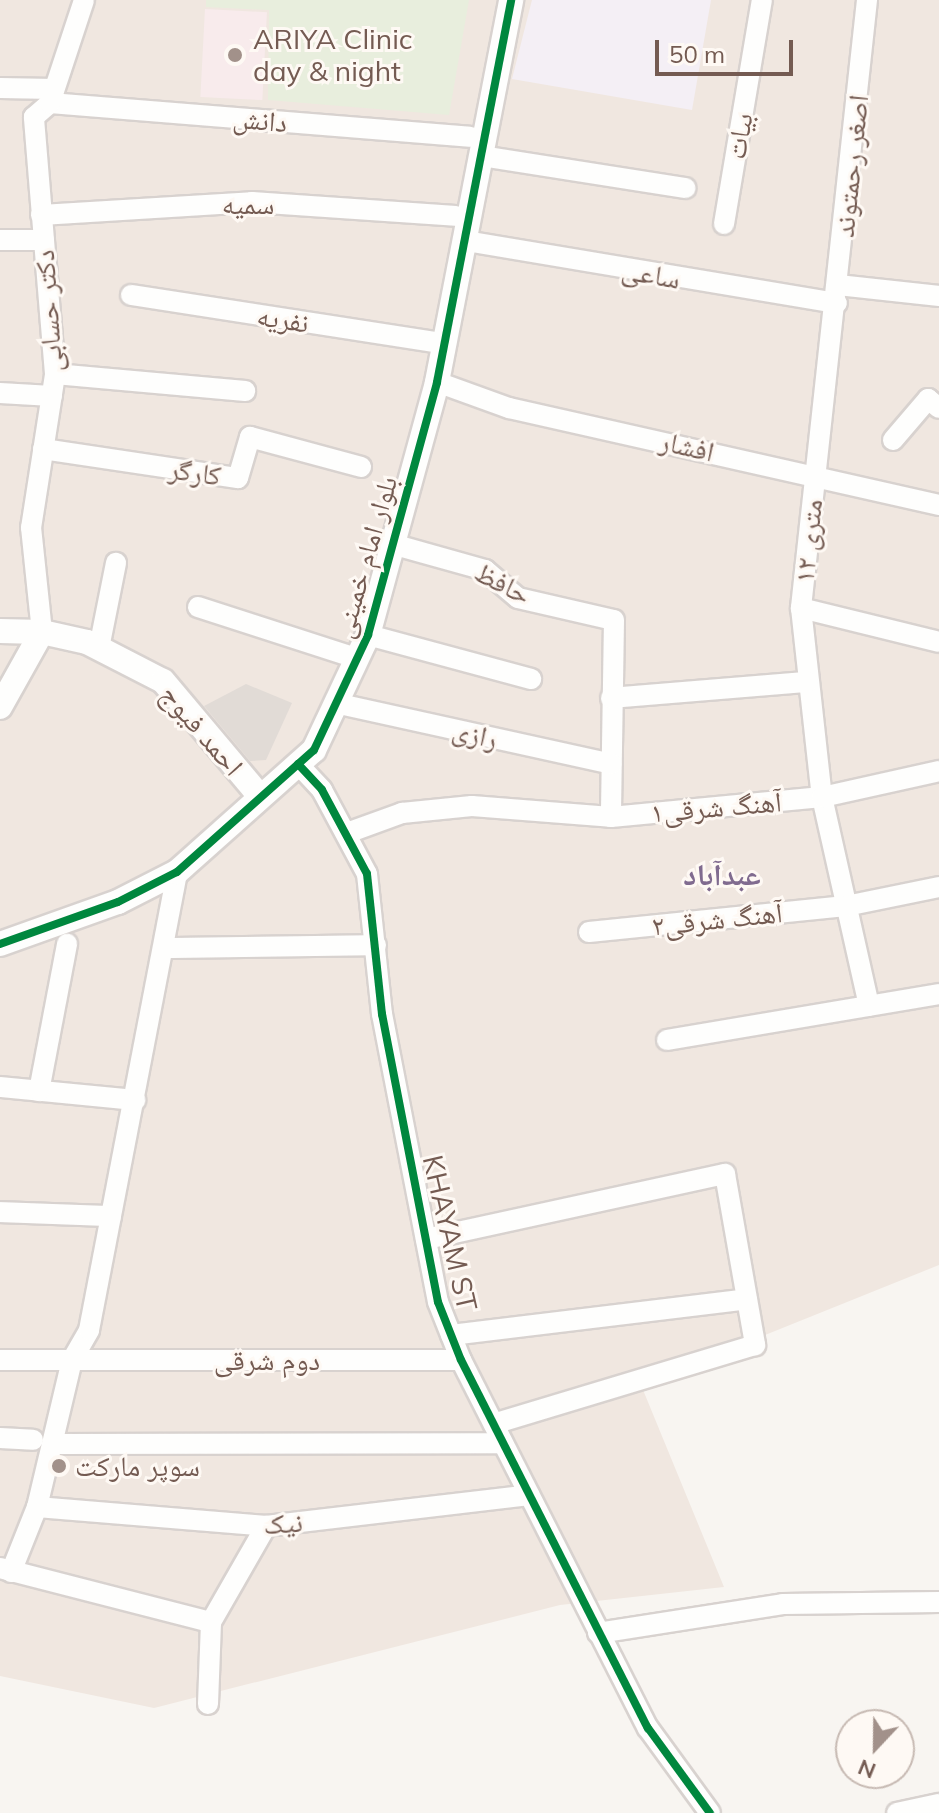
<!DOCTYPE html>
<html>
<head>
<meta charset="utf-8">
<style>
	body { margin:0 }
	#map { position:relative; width:939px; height:1813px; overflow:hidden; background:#f8f5f1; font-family:Mulish,"Noto Naskh Arabic",sans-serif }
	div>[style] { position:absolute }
	.residential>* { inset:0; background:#f0e7e0 }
	.education>* { inset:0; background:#f4eff5 }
	.medical>* { inset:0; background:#f8ebec; transform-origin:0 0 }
	.green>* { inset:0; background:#e8eedd }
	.building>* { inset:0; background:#e1dbd6 }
	.roads { filter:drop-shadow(2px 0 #d8d2cf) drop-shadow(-2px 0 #d8d2cf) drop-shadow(0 2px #d8d2cf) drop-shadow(0 -2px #d8d2cf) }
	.minor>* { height:20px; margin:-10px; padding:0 10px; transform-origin:10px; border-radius:10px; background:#fefefd }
	.tertiary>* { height:24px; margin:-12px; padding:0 12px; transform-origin:12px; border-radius:12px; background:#fefefd }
	.cycleway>* { height:8px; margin:-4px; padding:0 4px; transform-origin:4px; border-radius:4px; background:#00873e }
	.dots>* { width:22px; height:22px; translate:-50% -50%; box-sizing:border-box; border:4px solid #fef9f4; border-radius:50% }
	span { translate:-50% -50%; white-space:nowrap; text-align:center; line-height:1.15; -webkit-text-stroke:6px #fef9f4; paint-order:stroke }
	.poi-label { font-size:28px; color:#745b52 }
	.left { translate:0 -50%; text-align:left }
	.street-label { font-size:28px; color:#745b52 }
	.neighbourhood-label { font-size:30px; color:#806b8f; font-weight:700 }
	.north { position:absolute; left:835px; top:1709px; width:80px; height:80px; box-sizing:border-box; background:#fef9f4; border:2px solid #c7bab3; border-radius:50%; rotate:202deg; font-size:22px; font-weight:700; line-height:32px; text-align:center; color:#745b52 }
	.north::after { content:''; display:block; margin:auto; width:28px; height:36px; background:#a2918a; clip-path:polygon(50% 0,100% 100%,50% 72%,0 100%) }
	.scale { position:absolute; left:655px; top:40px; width:138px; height:36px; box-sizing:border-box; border:4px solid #745b52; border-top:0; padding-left:10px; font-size:24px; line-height:28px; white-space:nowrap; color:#745b52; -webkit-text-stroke:6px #fef9f4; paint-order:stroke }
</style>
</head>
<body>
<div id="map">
	<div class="residential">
		<i style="clip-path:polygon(0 0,939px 0,939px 1265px,641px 1385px,724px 1587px,560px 1605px,154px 1708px,0 1676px)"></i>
	</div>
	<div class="education">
		<i style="clip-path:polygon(532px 0,711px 0,692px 110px,512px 79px)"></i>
	</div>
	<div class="medical">
		<i style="left:205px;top:9px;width:62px;height:88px;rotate:3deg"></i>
	</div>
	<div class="green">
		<i style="clip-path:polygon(206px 0,469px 0,449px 115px,268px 100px,269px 10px,206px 7px)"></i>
	</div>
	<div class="building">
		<i style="clip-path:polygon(246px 684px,292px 703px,266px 760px,250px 761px,204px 706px)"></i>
	</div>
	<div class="roads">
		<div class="minor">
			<i style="left:867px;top:0;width:612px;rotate:96.2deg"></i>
			<i style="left:801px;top:608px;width:190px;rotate:83.7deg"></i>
			<i style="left:822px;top:797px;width:214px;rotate:77.3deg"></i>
			<i style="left:0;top:88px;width:54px;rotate:1.1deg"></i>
			<i style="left:50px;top:103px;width:421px;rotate:4.6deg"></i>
			<i style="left:481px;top:156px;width:207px;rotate:8.9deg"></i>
			<i style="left:41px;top:215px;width:211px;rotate:-3.5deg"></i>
			<i style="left:252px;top:202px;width:204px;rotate:3.9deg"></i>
			<i style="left:724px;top:224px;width:227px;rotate:-80.4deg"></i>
			<i style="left:0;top:240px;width:44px"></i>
			<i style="left:466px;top:241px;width:376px;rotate:9.5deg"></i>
			<i style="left:838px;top:285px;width:102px;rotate:6.2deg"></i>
			<i style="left:131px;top:295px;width:307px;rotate:8.8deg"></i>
			<i style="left:55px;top:374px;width:191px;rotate:5.1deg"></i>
			<i style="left:437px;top:382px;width:77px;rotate:19.9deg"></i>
			<i style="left:509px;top:408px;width:441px;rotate:12.7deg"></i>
			<i style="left:0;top:393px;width:52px;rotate:3.3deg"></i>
			<i style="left:893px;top:440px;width:54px;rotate:-49.5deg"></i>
			<i style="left:928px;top:399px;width:14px;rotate:39deg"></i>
			<i style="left:43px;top:449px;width:197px;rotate:8.5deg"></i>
			<i style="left:238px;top:478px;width:43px;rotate:-73.7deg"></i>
			<i style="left:250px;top:437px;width:115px;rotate:15.1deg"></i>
			<i style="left:392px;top:544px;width:97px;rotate:15.6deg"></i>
			<i style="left:485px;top:570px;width:43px;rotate:40.3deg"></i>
			<i style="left:518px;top:598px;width:98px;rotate:12.9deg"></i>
			<i style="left:614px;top:620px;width:197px;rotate:90.9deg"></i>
			<i style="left:198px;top:607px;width:157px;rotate:17.9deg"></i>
			<i style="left:801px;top:608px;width:142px;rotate:13.8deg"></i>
			<i style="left:42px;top:632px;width:105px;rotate:-96deg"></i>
			<i style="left:31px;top:528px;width:156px;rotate:-81.1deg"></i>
			<i style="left:55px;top:374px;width:258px;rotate:-94.7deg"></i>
			<i style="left:34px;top:117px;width:21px;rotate:-41deg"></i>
			<i style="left:50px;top:103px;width:108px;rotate:-71.7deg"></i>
			<i style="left:368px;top:635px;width:169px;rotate:15.1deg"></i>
			<i style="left:99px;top:648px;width:87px;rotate:-78.7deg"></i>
			<i style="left:611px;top:698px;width:197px;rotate:-4.7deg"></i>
			<i style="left:339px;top:704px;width:279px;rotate:12.4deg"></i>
			<i style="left:298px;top:764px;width:35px;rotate:47deg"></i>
			<i style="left:322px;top:790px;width:95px;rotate:61.8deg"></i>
			<i style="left:367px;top:874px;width:141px;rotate:83.9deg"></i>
			<i style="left:382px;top:1014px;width:293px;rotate:79deg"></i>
			<i style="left:438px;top:1302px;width:62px;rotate:68.4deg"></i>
			<i style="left:461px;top:1360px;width:413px;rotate:63.1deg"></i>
			<i style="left:648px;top:1728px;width:105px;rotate:53.9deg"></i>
			<i style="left:347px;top:833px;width:59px;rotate:-20deg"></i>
			<i style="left:402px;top:813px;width:70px;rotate:-5.7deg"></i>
			<i style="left:472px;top:806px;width:139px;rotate:4.5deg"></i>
			<i style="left:611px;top:817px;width:212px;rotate:-5.4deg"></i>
			<i style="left:822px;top:797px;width:120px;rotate:-12.5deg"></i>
			<i style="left:589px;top:932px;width:258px;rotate:-5.8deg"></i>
			<i style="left:846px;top:906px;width:95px;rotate:-11.5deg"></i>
			<i style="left:165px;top:948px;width:211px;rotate:-0.8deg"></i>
			<i style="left:667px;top:1040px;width:276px;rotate:-9.6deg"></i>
			<i style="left:0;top:1087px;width:136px;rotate:5.5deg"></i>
			<i style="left:39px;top:1091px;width:150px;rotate:-79.2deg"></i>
			<i style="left:0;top:1212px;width:111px;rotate:2.1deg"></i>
			<i style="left:426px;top:1239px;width:306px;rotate:-12.3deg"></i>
			<i style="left:725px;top:1174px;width:174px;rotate:80deg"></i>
			<i style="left:755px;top:1345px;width:273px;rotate:163.2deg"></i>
			<i style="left:451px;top:1335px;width:298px;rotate:-6.9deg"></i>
			<i style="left:0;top:1360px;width:461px"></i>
			<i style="left:0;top:1438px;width:33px;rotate:3deg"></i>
			<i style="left:53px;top:1444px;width:450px;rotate:-0.1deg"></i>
			<i style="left:37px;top:1507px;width:230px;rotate:4.7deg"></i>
			<i style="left:266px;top:1526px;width:265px;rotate:-6.7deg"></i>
			<i style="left:0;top:1568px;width:218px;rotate:14.4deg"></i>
			<i style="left:11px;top:1572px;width:70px;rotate:-68.2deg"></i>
			<i style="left:37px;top:1507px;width:151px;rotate:-76.6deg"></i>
			<i style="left:72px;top:1360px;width:34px;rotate:-60deg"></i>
			<i style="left:89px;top:1330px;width:466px;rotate:-79.1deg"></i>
			<i style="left:598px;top:1633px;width:187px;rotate:-8.9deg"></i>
			<i style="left:783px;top:1604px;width:156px;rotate:-0.7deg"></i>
			<i style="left:208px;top:1704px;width:82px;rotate:-87.9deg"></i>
			<i style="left:211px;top:1622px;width:111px;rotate:-60.2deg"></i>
			<i style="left:897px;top:1813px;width:43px;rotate:-12.1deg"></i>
		</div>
		<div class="tertiary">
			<i style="left:0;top:631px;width:42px;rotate:1.4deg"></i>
			<i style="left:42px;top:632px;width:46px;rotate:12.5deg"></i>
			<i style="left:87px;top:642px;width:85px;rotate:27.2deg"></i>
			<i style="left:163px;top:681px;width:149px;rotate:49.9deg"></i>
			<i style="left:0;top:707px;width:86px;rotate:-60.8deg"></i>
			<i style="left:0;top:944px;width:125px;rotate:-19.6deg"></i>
			<i style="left:118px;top:902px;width:66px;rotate:-27deg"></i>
			<i style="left:177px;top:872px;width:183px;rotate:-41.7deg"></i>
			<i style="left:314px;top:750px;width:127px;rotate:-64.8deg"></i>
			<i style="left:368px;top:635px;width:262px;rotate:-74.7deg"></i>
			<i style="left:437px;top:382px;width:389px;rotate:-79deg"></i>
		</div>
	</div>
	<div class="cycleway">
		<i style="left:298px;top:764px;width:35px;rotate:47deg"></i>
		<i style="left:322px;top:790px;width:95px;rotate:61.8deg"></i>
		<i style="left:367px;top:874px;width:141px;rotate:83.9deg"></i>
		<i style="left:382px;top:1014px;width:293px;rotate:79deg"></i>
		<i style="left:438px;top:1302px;width:62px;rotate:68.4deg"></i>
		<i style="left:461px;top:1360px;width:413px;rotate:63.1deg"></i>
		<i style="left:648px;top:1728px;width:105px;rotate:53.9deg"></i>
		<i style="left:0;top:944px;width:125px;rotate:-19.6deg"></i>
		<i style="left:118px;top:902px;width:66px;rotate:-27deg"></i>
		<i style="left:177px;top:872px;width:183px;rotate:-41.7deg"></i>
		<i style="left:314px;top:750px;width:127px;rotate:-64.8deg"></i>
		<i style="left:368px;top:635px;width:262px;rotate:-74.7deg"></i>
		<i style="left:437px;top:382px;width:389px;rotate:-79deg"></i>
	</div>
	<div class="dots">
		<i style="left:235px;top:55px;background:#a2918a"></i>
		<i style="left:59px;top:1466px;background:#a2918a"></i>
	</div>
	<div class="poi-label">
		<span class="left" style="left:253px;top:55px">ARIYA Clinic<br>day &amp; night</span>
		<span class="left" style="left:75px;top:1466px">سوپر مارکت</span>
	</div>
	<div class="street-label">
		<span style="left:260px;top:120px;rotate:5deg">دانش</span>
		<span style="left:739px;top:136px;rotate:-80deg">بیات</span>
		<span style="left:851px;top:166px;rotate:-84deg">اصغر رحمتوند</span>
		<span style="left:248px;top:204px">سمیه</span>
		<span style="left:651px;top:274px;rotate:10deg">ساعی</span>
		<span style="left:48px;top:311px;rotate:-94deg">دکتر حسابی</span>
		<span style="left:283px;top:319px;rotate:9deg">نفریه</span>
		<span style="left:687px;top:446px;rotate:13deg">افشار</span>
		<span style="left:195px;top:472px;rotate:8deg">کارگر</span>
		<span style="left:808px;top:541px;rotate:-84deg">۱۲ متری</span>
		<span style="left:365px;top:557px;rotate:-74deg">بلوار امام خمینی</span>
		<span style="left:503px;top:583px;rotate:27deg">حافظ</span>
		<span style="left:202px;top:730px;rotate:49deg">احمد فیوج</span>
		<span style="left:475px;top:734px;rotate:13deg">رازی</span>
		<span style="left:716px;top:807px;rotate:-5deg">آهنگ شرقی۱</span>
		<span style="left:717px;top:919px;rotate:-6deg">آهنگ شرقی۲</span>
		<span style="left:450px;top:1233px;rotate:77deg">KHAYAM ST</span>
		<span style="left:267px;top:1360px">دوم شرقی</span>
		<span style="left:283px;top:1523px;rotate:-4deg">نیک</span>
	</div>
	<div class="neighbourhood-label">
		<span style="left:722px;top:874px">عبدآباد</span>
	</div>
	<div class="north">N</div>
	<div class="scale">50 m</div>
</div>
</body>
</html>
